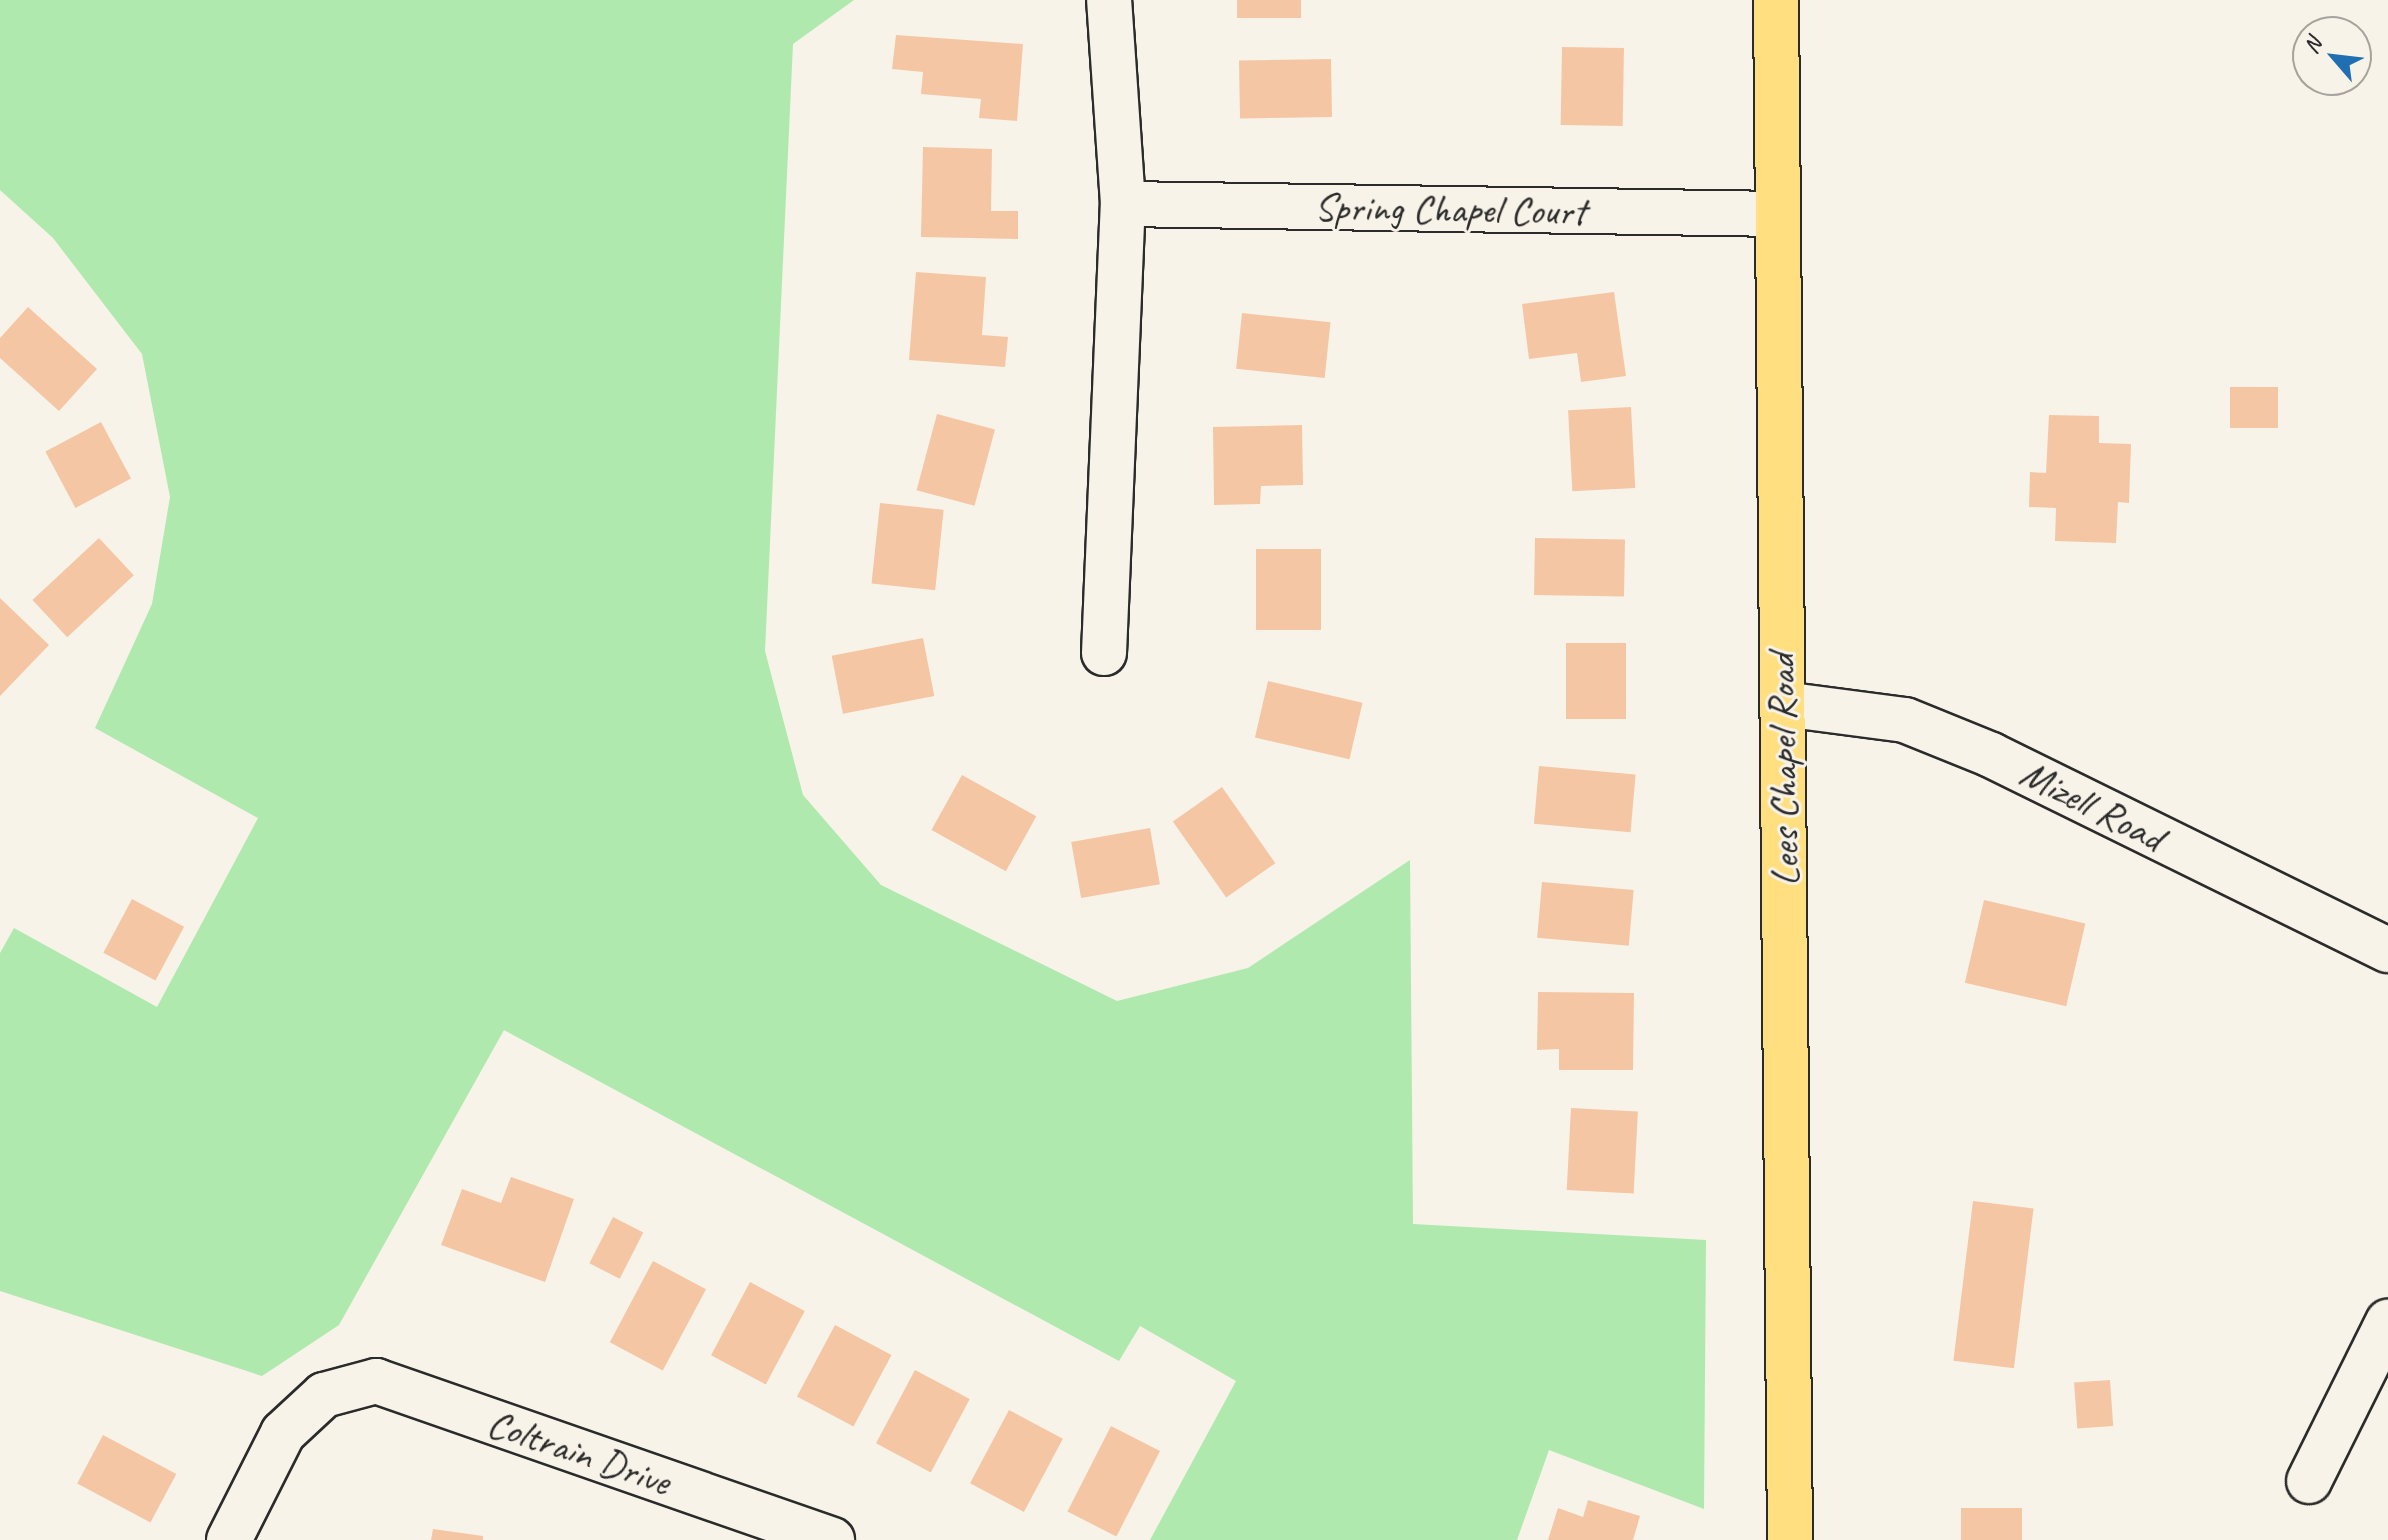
<!DOCTYPE html>
<html>
<head>
<meta charset="utf-8">
<style>
	body { margin:0 }
	#map { position:relative; width:2388px; height:1540px; overflow:hidden; background:#f7f3e8; font-family:Caveat,sans-serif }
	div>[style] { position:absolute }
	.green>* { inset:0; background:#afe9ad }
	.building>* { inset:0; background:#f5c6a4; transform-origin:0 0 }
	.roads { filter:drop-shadow(2px 0 #2b2b2b) drop-shadow(-2px 0 #2b2b2b) drop-shadow(0 2px #2b2b2b) drop-shadow(0 -2px #2b2b2b) }
	.minor>* { height:44px; margin:-22px; padding:0 22px; transform-origin:22px; border-radius:22px; background:#f7f3e8 }
	.major>* { height:44px; margin:-22px; padding:0 22px; transform-origin:22px; border-radius:22px; background:#ffdf80 }
	span { translate:-50% -50%; white-space:nowrap; text-align:center; line-height:1.15; -webkit-text-stroke:6px #f7f3e8; paint-order:stroke }
	.street-label { font-size:40px; color:#2b2b2b }
	.north { position:absolute; left:2292px; top:16px; width:80px; height:80px; box-sizing:border-box; background:#f7f3e8; border:2px solid #a5a39c; border-radius:50%; rotate:298deg; font-size:22px; font-weight:700; line-height:32px; text-align:center; color:#2b2b2b }
	.north::after { content:''; display:block; margin:auto; width:28px; height:36px; background:#1f6fb2; clip-path:polygon(50% 0,100% 100%,50% 72%,0 100%) }
</style>
</head>
<body>
<div id="map">
	<div class="green">
		<i style="clip-path:polygon(0 0,854px 0,793px 44px,765px 651px,803px 795px,881px 885px,1117px 1001px,1248px 968px,1410px 860px,1413px 1224px,1706px 1240px,1704px 1509px,1549px 1450px,1517px 1540px,1150px 1540px,1236px 1381px,1140px 1326px,1119px 1361px,504px 1030px,339px 1325px,262px 1376px,0 1291px,0 953px,14px 928px,157px 1007px,258px 818px,95px 728px,152px 604px,170px 497px,142px 354px,53px 238px,0 190px)"></i>
	</div>
	<div class="building">
		<i style="left:1237px;top:0;width:64px;height:18px"></i>
		<i style="clip-path:polygon(896px 35px,1023px 44px,1017px 121px,979px 118px,981px 99px,921px 94px,923px 72px,892px 69px)"></i>
		<i style="left:1562px;top:47px;width:62px;height:78px;rotate:1deg"></i>
		<i style="left:1331px;top:59px;width:58px;height:92px;rotate:89deg"></i>
		<i style="clip-path:polygon(923px 147px,992px 149px,991px 211px,1018px 211px,1018px 239px,921px 237px)"></i>
		<i style="clip-path:polygon(916px 272px,986px 277px,982px 335px,1008px 337px,1005px 367px,909px 360px)"></i>
		<i style="clip-path:polygon(1614px 292px,1626px 376px,1581px 382px,1577px 353px,1529px 359px,1522px 304px)"></i>
		<i style="clip-path:polygon(28px 307px,97px 369px,59px 411px,0 358px,0 338px)"></i>
		<i style="left:1242px;top:313px;width:89px;height:56px;rotate:6deg"></i>
		<i style="left:2230px;top:387px;width:48px;height:41px"></i>
		<i style="left:1631px;top:407px;width:81px;height:63px;rotate:87deg"></i>
		<i style="left:937px;top:414px;width:60px;height:79px;rotate:15deg"></i>
		<i style="clip-path:polygon(2049px 415px,2099px 416px,2099px 443px,2131px 444px,2129px 503px,2118px 502px,2116px 543px,2055px 541px,2056px 508px,2029px 507px,2030px 472px,2046px 473px)"></i>
		<i style="left:101px;top:422px;width:64px;height:63px;rotate:62deg"></i>
		<i style="clip-path:polygon(1302px 425px,1303px 485px,1261px 486px,1260px 504px,1214px 505px,1213px 427px)"></i>
		<i style="left:880px;top:503px;width:64px;height:81px;rotate:6deg"></i>
		<i style="left:99px;top:538px;width:51px;height:91px;rotate:47deg"></i>
		<i style="left:1535px;top:538px;width:90px;height:57px;rotate:1deg"></i>
		<i style="left:1256px;top:549px;width:65px;height:81px"></i>
		<i style="clip-path:polygon(0 598px,49px 645px,0 696px)"></i>
		<i style="left:923px;top:638px;width:59px;height:93px;rotate:79deg"></i>
		<i style="left:1566px;top:643px;width:60px;height:76px"></i>
		<i style="left:1268px;top:681px;width:97px;height:58px;rotate:13deg"></i>
		<i style="left:1539px;top:766px;width:97px;height:58px;rotate:5deg"></i>
		<i style="left:962px;top:775px;width:85px;height:63px;rotate:29deg"></i>
		<i style="left:1222px;top:787px;width:93px;height:60px;rotate:55deg"></i>
		<i style="left:1150px;top:828px;width:57px;height:80px;rotate:80deg"></i>
		<i style="left:1542px;top:882px;width:92px;height:56px;rotate:5deg"></i>
		<i style="left:132px;top:899px;width:59px;height:61px;rotate:28deg"></i>
		<i style="left:1984px;top:900px;width:104px;height:85px;rotate:13deg"></i>
		<i style="clip-path:polygon(1538px 992px,1634px 993px,1633px 1070px,1559px 1070px,1559px 1049px,1537px 1050px)"></i>
		<i style="left:1571px;top:1108px;width:67px;height:82px;rotate:3deg"></i>
		<i style="clip-path:polygon(511px 1177px,574px 1199px,545px 1282px,441px 1245px,462px 1189px,501px 1203px)"></i>
		<i style="left:1973px;top:1201px;width:61px;height:161px;rotate:7deg"></i>
		<i style="left:613px;top:1217px;width:34px;height:52px;rotate:27deg"></i>
		<i style="left:653px;top:1261px;width:60px;height:92px;rotate:28deg"></i>
		<i style="left:750px;top:1282px;width:62px;height:83px;rotate:28deg"></i>
		<i style="left:835px;top:1325px;width:64px;height:81px;rotate:28deg"></i>
		<i style="left:915px;top:1370px;width:62px;height:83px;rotate:28deg"></i>
		<i style="left:2110px;top:1380px;width:46px;height:36px;rotate:86deg"></i>
		<i style="left:1009px;top:1410px;width:61px;height:83px;rotate:28deg"></i>
		<i style="left:1111px;top:1426px;width:55px;height:96px;rotate:27deg"></i>
		<i style="left:103px;top:1435px;width:83px;height:55px;rotate:28deg"></i>
		<i style="clip-path:polygon(1588px 1500px,1640px 1516px,1633px 1540px,1548px 1540px,1558px 1508px,1583px 1517px)"></i>
		<i style="left:1961px;top:1508px;width:61px;height:32px"></i>
		<i style="clip-path:polygon(433px 1529px,483px 1536px,483px 1540px,431px 1540px)"></i>
	</div>
	<div class="roads">
		<div class="minor">
			<i style="left:1123px;top:204px;width:655px;rotate:0.87deg"></i>
			<i style="left:1104px;top:653px;width:449px;rotate:-87.6deg"></i>
			<i style="left:1123px;top:204px;width:204px;rotate:-93.9deg"></i>
			<i style="left:1783px;top:704px;width:123px;rotate:7.5deg"></i>
			<i style="left:1905px;top:720px;width:93px;rotate:22.1deg"></i>
			<i style="left:1991px;top:755px;width:442px;rotate:26.2deg"></i>
			<i style="left:2309px;top:1481px;width:178px;rotate:-63.6deg"></i>
			<i style="left:229px;top:1540px;width:120px;rotate:-63.2deg"></i>
			<i style="left:283px;top:1433px;width:56px;rotate:-42.8deg"></i>
			<i style="left:324px;top:1395px;width:54px;rotate:-15.1deg"></i>
			<i style="left:376px;top:1381px;width:483px;rotate:19.2deg"></i>
		</div>
		<div class="major">
			<i style="left:1776px;top:0;width:1540px;rotate:89.48deg"></i>
		</div>
	</div>
	<div class="street-label">
		<span style="left:1450px;top:209px;rotate:1deg">Spring Chapel Court</span>
		<span style="left:1783px;top:770px;rotate:-91deg">Lees Chapel Road</span>
		<span style="left:2092px;top:805px;rotate:27deg">Mizell Road</span>
		<span style="left:579px;top:1452px;rotate:19deg">Coltrain Drive</span>
	</div>
	<div class="north">N</div>
</div>
</body>
</html>
